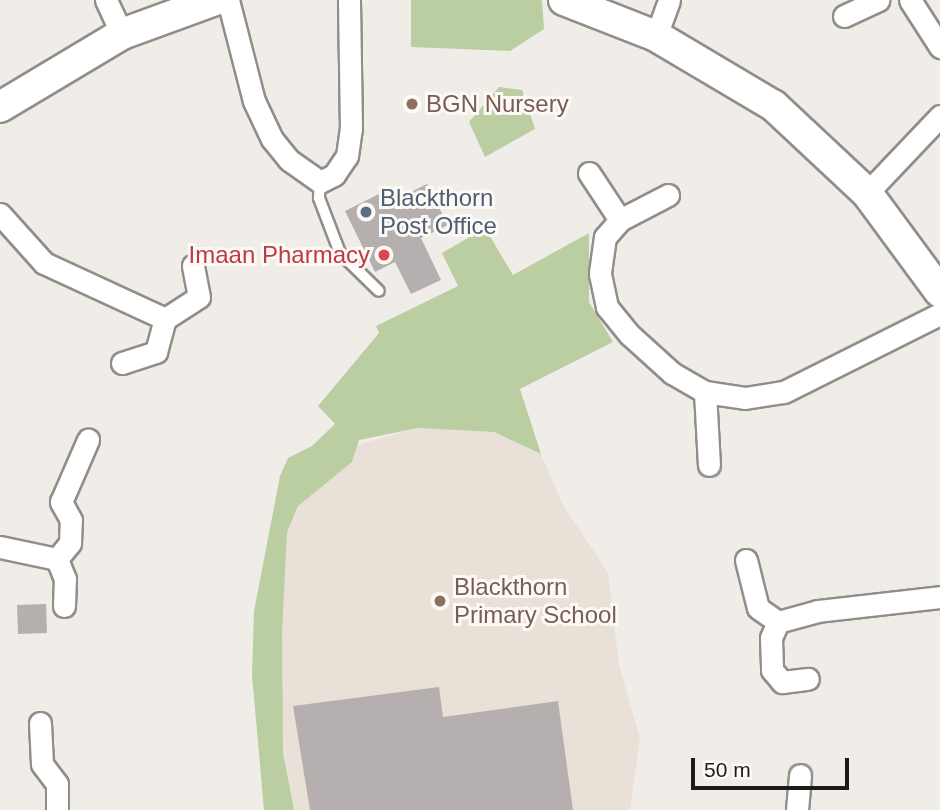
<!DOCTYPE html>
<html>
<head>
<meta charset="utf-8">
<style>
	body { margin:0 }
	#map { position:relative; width:940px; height:810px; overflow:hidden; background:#f0ede9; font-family:Helvetica,sans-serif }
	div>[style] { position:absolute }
	.built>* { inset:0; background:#e9e1d7 }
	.green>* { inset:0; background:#bacea2 }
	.building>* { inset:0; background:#b5b0af; transform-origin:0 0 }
	.roads { filter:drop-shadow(2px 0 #918e8a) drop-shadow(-2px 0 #918e8a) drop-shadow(0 2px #918e8a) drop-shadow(0 -2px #918e8a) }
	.lane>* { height:10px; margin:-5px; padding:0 5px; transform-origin:5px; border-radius:5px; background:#fff }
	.street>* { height:21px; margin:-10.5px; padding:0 10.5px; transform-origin:10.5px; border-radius:10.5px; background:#fff }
	.secondary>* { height:30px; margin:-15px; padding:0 15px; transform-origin:15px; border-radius:15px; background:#fff }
	.dots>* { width:19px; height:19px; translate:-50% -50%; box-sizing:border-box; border:4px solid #fdfaf6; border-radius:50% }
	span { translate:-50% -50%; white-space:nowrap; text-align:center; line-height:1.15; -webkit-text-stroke:6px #fdfaf6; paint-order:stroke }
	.education-label { font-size:24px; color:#785e54 }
	.left { translate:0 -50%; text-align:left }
	.service-label { font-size:24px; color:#4e5e75 }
	.health-label { font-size:24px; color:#be3a42 }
	.right { translate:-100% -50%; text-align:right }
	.scale { position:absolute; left:691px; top:758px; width:158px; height:32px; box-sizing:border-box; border:4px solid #1c1b19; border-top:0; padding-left:9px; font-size:21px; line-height:24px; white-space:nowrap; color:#1c1b19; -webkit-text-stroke:5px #fdfaf6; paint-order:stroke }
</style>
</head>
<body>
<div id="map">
	<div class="built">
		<i style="clip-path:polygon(418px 428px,494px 432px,541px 454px,563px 505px,608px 572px,619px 665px,640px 739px,630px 810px,276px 810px,264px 630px,297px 475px,363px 443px)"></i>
	</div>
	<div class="green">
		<i style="clip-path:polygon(411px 0,542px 0,544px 29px,510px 51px,411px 47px)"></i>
		<i style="clip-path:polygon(499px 87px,522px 90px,535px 129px,485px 157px,469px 122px)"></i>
		<i style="clip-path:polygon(485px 228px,513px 275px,589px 233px,589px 302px,613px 342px,520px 389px,541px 454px,494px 432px,418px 428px,359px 440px,352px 462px,298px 506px,287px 532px,282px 632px,283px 753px,294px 810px,264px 810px,252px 675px,254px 611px,280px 476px,288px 458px,312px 446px,335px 424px,318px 406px,379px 333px,376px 326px,458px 286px,442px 253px)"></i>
	</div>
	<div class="building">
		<i style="clip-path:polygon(427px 184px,448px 225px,421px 238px,441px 280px,411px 294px,395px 262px,375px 272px,345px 211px,379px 194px,385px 205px)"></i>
		<i style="left:46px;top:604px;width:29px;height:29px;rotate:88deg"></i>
		<i style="clip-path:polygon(439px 687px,443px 717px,558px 701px,573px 810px,310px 810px,293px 706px)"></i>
	</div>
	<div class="roads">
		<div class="lane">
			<i style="left:320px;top:182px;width:16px;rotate:94deg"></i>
			<i style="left:319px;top:198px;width:59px;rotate:69.1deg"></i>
			<i style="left:340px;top:253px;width:54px;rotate:44.3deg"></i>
		</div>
		<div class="street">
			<i style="left:106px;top:0;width:38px;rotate:65deg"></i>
			<i style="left:228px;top:0;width:104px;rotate:75.6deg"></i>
			<i style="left:254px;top:101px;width:42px;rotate:64.7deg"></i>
			<i style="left:272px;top:139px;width:27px;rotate:51deg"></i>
			<i style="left:289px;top:160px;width:38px;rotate:35deg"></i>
			<i style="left:320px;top:182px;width:16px;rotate:-27deg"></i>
			<i style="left:334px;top:175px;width:23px;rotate:-56deg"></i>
			<i style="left:347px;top:156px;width:27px;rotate:-82deg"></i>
			<i style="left:351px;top:129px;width:129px;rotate:-90.9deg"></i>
			<i style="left:910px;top:0;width:56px;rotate:57.4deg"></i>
			<i style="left:844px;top:16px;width:38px;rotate:-25deg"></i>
			<i style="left:656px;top:36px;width:38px;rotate:-70deg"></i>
			<i style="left:589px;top:173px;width:56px;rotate:56.6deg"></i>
			<i style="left:867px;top:193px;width:106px;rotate:-46.5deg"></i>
			<i style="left:668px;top:195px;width:54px;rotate:152.5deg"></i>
			<i style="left:620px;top:220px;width:23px;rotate:131deg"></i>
			<i style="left:605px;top:237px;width:37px;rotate:98deg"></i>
			<i style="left:600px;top:274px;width:34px;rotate:78deg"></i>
			<i style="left:607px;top:307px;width:36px;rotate:51deg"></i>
			<i style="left:630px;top:335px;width:57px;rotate:42.1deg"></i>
			<i style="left:672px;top:373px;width:38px;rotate:30deg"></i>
			<i style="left:705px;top:392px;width:40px;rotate:8.5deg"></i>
			<i style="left:745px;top:398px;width:39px;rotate:-9deg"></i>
			<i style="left:784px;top:392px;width:174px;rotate:-26.6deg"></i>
			<i style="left:0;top:214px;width:66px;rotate:48.1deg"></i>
			<i style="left:44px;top:263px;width:133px;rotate:24.8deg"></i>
			<i style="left:122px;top:363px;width:36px;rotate:-18deg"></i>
			<i style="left:156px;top:352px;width:34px;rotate:-75deg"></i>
			<i style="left:165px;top:319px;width:40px;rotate:-32.9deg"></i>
			<i style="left:199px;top:297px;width:32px;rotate:-101deg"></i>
			<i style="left:705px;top:392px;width:73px;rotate:86.9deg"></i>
			<i style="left:0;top:547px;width:58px;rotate:11.9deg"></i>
			<i style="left:746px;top:560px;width:49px;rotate:76deg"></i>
			<i style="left:758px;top:608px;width:24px;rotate:35deg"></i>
			<i style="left:778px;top:622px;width:17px;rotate:114deg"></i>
			<i style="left:771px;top:638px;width:32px;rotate:88deg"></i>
			<i style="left:772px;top:670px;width:16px;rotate:50deg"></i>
			<i style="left:782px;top:682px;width:26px;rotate:-7deg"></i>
			<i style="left:64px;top:606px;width:27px;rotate:-88deg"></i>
			<i style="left:65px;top:579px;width:22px;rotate:-112deg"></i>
			<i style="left:57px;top:559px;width:21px;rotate:-51deg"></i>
			<i style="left:70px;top:543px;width:23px;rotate:-88deg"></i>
			<i style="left:71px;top:520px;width:21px;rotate:-119deg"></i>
			<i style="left:61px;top:502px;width:68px;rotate:-66.5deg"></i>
			<i style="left:778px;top:622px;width:41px;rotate:-15.4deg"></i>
			<i style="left:818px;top:611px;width:123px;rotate:-6.5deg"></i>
			<i style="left:40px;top:723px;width:41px;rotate:87.2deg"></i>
			<i style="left:42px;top:764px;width:25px;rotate:53deg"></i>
			<i style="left:57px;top:784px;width:26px;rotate:90deg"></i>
			<i style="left:797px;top:810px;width:35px;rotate:-85deg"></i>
		</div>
		<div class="secondary">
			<i style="left:564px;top:0;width:99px;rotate:21.4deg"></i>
			<i style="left:656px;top:36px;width:137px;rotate:30.7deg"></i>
			<i style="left:774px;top:106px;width:127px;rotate:43.1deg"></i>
			<i style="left:867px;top:193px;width:123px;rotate:53.6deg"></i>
			<i style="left:0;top:107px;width:142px;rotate:-30.9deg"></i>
			<i style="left:122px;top:34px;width:99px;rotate:-20.1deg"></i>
		</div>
	</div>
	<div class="dots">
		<i style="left:412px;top:104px;background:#8d6e63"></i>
		<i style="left:366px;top:212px;background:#5c6f8a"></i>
		<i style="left:384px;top:255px;background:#e0444e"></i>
		<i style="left:440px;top:601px;background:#8d6e63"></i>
	</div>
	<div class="education-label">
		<span class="left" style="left:426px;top:104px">BGN Nursery</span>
		<span class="left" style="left:454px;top:601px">Blackthorn<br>Primary School</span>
	</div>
	<div class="service-label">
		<span class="left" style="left:380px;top:212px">Blackthorn<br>Post Office</span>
	</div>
	<div class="health-label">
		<span class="right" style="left:370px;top:255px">Imaan Pharmacy</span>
	</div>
	<div class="scale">50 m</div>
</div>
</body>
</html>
